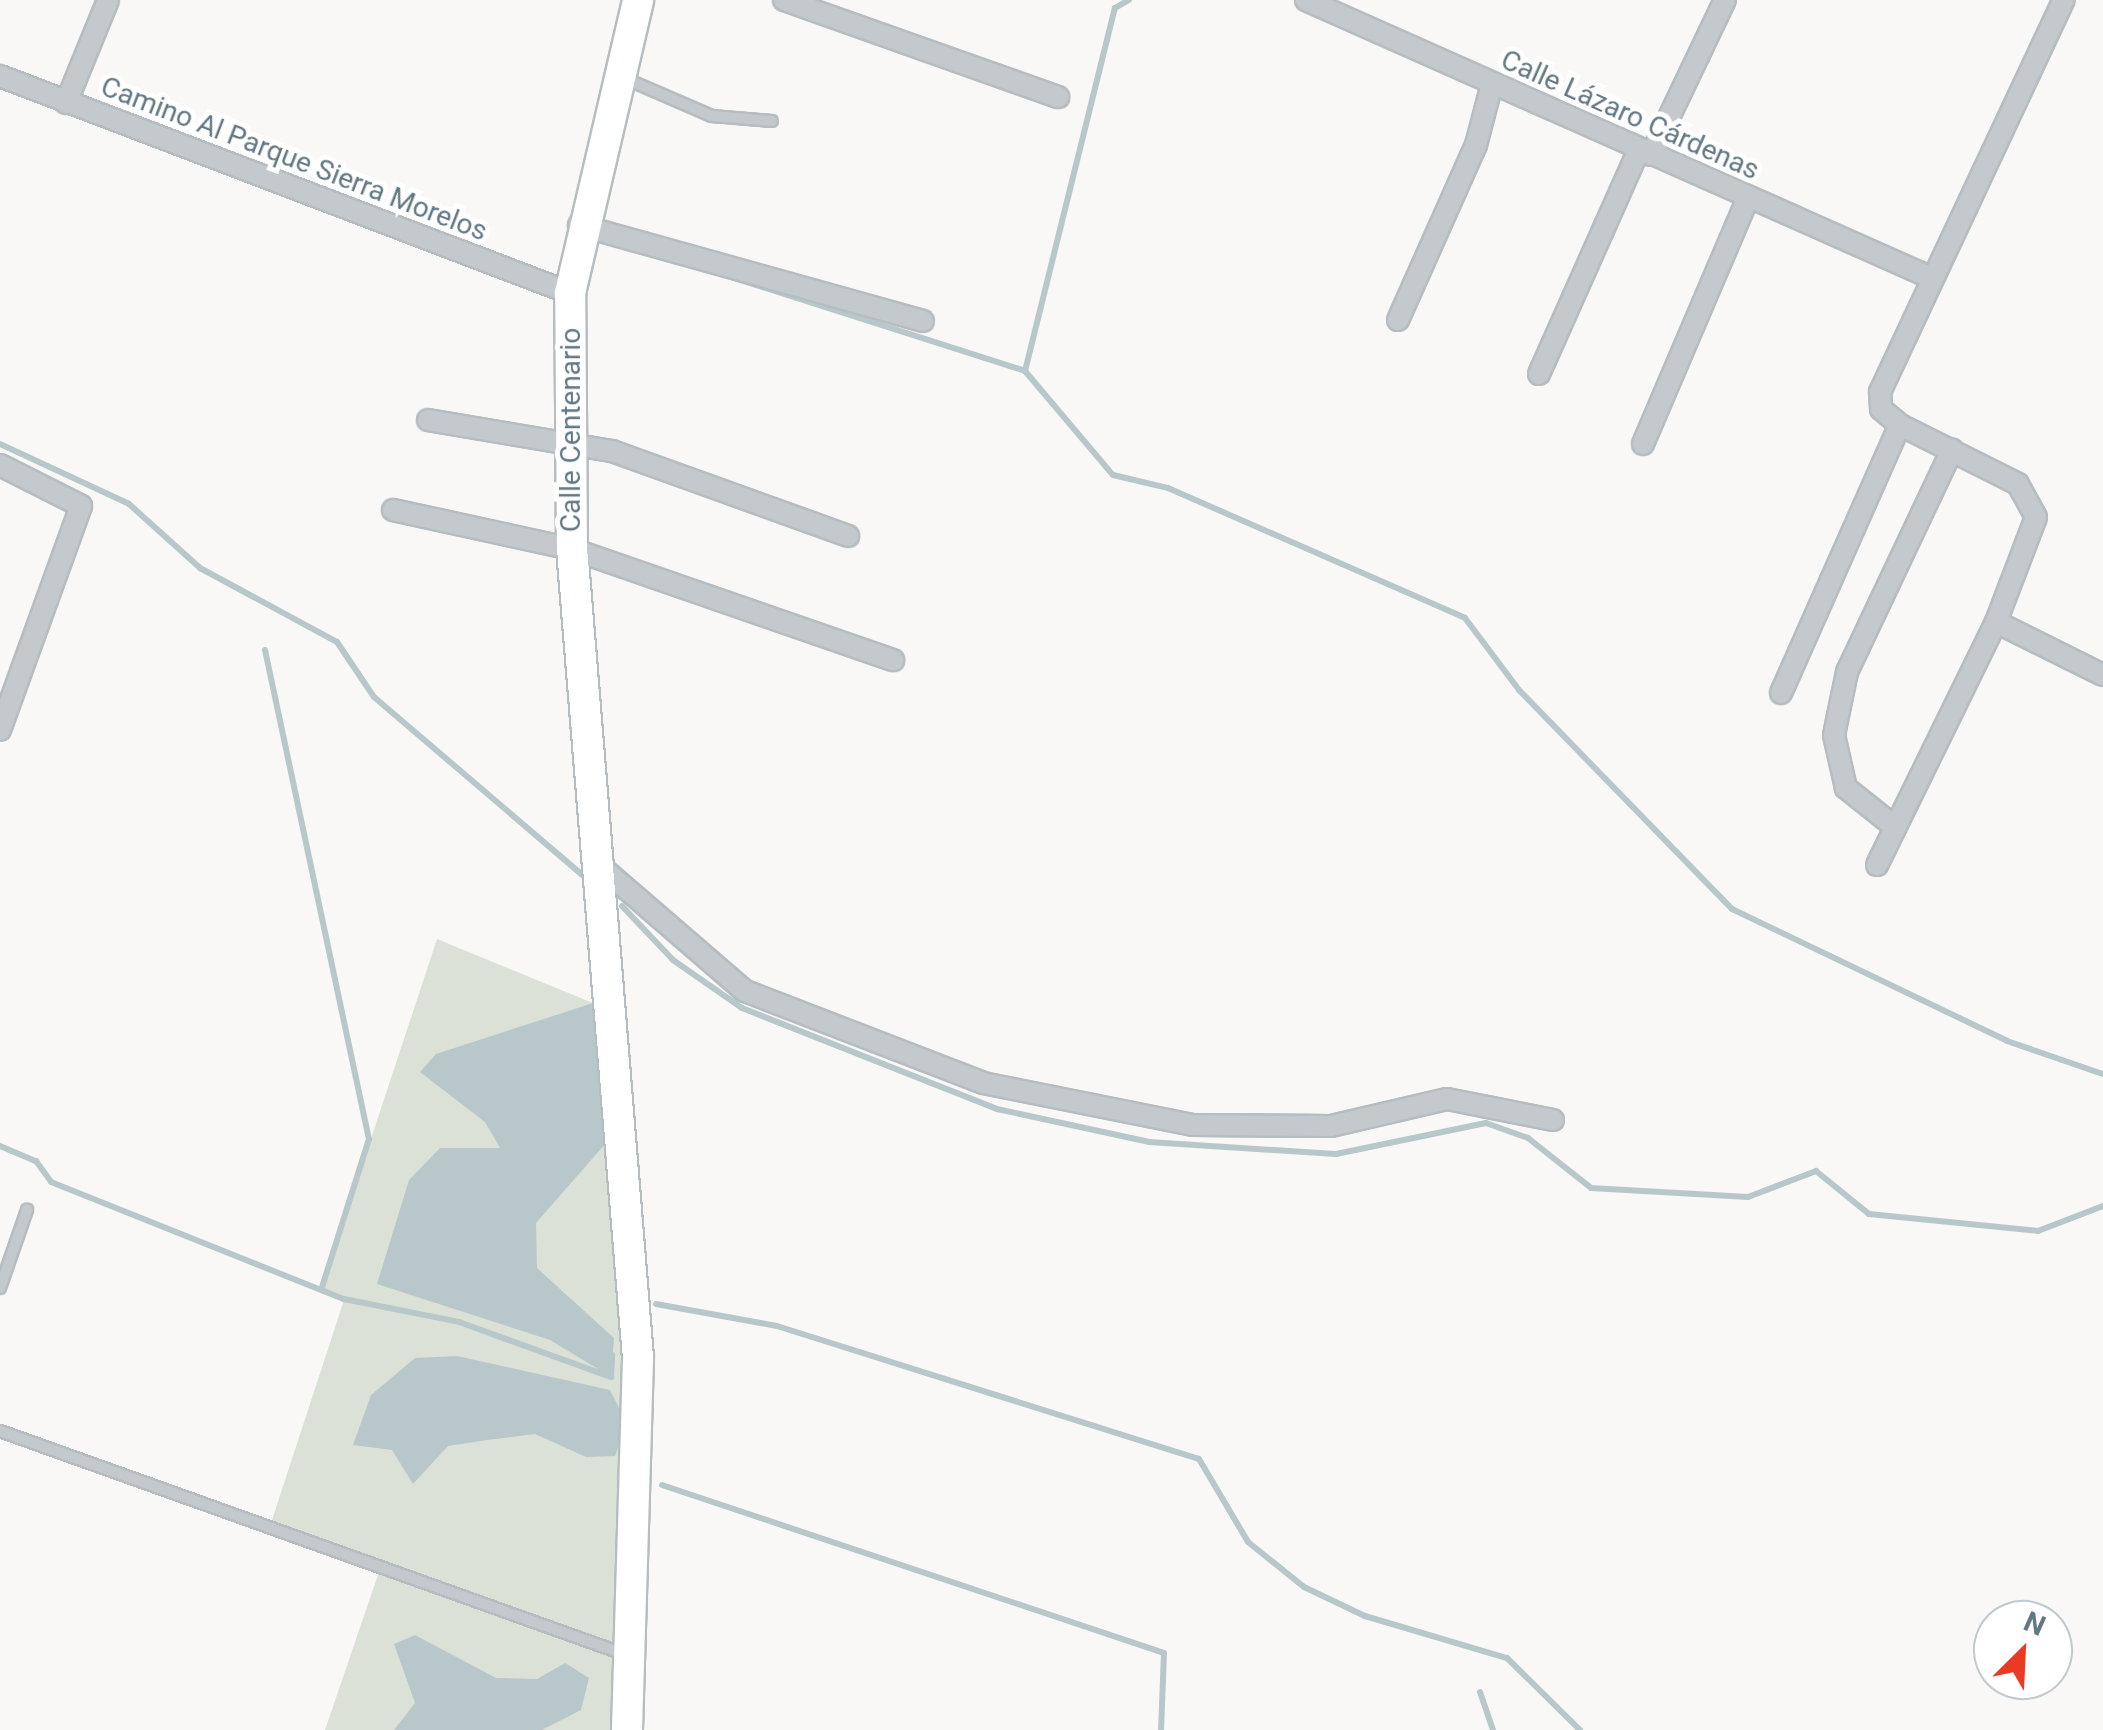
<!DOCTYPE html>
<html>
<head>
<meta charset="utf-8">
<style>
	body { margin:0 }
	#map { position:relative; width:2103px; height:1730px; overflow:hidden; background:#f9f8f6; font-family:Roboto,sans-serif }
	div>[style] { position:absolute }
	.green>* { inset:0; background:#dbe1d7 }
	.water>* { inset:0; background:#b8c8ca }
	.stream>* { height:6px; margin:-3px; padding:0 3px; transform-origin:3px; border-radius:3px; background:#b8c8ca }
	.roads { filter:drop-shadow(2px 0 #b6bdc0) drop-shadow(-2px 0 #b6bdc0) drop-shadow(0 2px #b6bdc0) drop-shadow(0 -2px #b6bdc0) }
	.lane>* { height:10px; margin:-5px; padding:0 5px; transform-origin:5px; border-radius:5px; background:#c3c9cc }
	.street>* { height:20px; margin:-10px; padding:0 10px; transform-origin:10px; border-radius:10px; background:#c3c9cc }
	.secondary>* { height:30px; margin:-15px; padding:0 15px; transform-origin:15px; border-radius:15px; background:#fff }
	span { translate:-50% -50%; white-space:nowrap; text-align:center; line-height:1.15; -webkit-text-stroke:10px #fff; paint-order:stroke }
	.street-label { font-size:28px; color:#627882 }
	.north { position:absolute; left:1973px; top:1600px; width:100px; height:100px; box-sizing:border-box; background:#fff; border:2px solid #c0c9cd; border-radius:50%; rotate:24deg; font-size:28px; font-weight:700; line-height:40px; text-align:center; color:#627882 }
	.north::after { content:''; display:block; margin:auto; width:35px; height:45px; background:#eb3924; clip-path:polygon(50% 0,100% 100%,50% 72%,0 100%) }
</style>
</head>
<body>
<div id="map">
	<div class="green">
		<i style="clip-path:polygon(437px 939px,593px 1003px,629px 1377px,611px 1730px,325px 1730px,382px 1563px,270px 1526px,344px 1300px,321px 1290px)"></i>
	</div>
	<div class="water">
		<i style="clip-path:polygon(593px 1003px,606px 1143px,536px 1223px,537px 1268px,614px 1338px,611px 1377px,550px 1340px,377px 1284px,409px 1180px,440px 1148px,500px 1148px,485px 1122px,420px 1072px,436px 1054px)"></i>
		<i style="clip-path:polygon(457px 1356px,610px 1390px,627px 1423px,615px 1456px,586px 1457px,535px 1434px,487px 1440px,448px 1446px,413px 1484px,392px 1450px,353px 1445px,371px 1395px,415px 1358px)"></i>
		<i style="clip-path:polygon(415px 1635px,496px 1678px,537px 1679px,565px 1663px,589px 1678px,581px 1710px,542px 1730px,394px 1730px,415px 1703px,394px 1644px)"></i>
	</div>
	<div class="stream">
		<i style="left:731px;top:277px;width:309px;rotate:17.7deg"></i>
		<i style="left:1025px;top:371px;width:136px;rotate:49.8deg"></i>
		<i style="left:1113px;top:475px;width:57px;rotate:13.3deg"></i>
		<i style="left:1168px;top:488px;width:324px;rotate:23.6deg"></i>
		<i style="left:1465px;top:618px;width:90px;rotate:53.1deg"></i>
		<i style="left:1519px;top:690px;width:305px;rotate:45.8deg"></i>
		<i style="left:1732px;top:909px;width:305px;rotate:25.6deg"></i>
		<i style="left:2007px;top:1041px;width:102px;rotate:19deg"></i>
		<i style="left:1025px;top:371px;width:374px;rotate:-76.1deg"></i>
		<i style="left:1115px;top:8px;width:16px;rotate:-30deg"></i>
		<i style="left:0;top:444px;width:142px;rotate:24.9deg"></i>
		<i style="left:129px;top:504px;width:96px;rotate:42deg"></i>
		<i style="left:200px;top:568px;width:156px;rotate:28.4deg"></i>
		<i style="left:337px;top:642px;width:66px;rotate:56.1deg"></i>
		<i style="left:374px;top:697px;width:280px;rotate:40.5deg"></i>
		<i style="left:265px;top:650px;width:500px;rotate:78deg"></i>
		<i style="left:369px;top:1139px;width:158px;rotate:107.6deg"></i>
		<i style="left:622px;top:906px;width:74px;rotate:46.6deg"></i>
		<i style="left:673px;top:960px;width:84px;rotate:34.8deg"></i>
		<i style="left:742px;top:1008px;width:274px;rotate:21.6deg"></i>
		<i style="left:997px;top:1109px;width:156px;rotate:12.2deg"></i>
		<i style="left:1149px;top:1142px;width:187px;rotate:3.7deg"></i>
		<i style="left:1336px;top:1154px;width:153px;rotate:-11.7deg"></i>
		<i style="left:1486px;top:1123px;width:45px;rotate:19.7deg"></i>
		<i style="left:1528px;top:1138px;width:80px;rotate:38.4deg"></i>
		<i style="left:1591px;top:1188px;width:157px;rotate:3.3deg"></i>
		<i style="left:1748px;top:1197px;width:73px;rotate:-20.9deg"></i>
		<i style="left:1816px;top:1171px;width:68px;rotate:39.1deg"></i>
		<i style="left:1869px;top:1214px;width:170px;rotate:5.7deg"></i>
		<i style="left:2038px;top:1231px;width:70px;rotate:-21deg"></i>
		<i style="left:0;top:1146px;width:39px;rotate:23deg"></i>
		<i style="left:36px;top:1161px;width:26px;rotate:54deg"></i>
		<i style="left:51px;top:1182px;width:315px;rotate:21.8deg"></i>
		<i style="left:344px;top:1299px;width:117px;rotate:11.3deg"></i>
		<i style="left:459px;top:1322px;width:162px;rotate:19.9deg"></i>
		<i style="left:611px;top:1377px;width:22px;rotate:-87deg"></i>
		<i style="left:656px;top:1304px;width:123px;rotate:10.3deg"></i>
		<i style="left:777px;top:1326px;width:442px;rotate:17.5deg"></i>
		<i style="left:1199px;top:1459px;width:96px;rotate:59.4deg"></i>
		<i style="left:1248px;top:1542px;width:72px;rotate:38.8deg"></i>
		<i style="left:1304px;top:1587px;width:68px;rotate:25.4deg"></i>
		<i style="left:1365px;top:1616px;width:148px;rotate:16.5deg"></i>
		<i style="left:1507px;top:1658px;width:103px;rotate:44.6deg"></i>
		<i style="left:662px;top:1485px;width:529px;rotate:18.5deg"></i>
		<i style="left:1164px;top:1653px;width:77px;rotate:92.2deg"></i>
		<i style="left:1480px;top:1692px;width:40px;rotate:71.1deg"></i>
	</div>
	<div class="roads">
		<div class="lane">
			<i style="left:624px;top:78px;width:96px;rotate:23.4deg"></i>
			<i style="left:712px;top:116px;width:60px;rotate:4.8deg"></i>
			<i style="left:0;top:1288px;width:83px;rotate:-70.9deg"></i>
			<i style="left:0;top:1431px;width:663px;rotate:19.67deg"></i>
		</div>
		<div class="street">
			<i style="left:784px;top:0;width:291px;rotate:19.5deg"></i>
			<i style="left:1306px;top:0;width:685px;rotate:23.95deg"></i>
			<i style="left:0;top:76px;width:610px;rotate:20.84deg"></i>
			<i style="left:66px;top:103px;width:111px;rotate:-67.8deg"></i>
			<i style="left:1651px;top:155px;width:172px;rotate:-64.5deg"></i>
			<i style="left:579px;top:225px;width:357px;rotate:15.6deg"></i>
			<i style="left:1398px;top:320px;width:192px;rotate:-66deg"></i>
			<i style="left:1476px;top:145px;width:63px;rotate:-75.3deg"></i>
			<i style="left:1539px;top:374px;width:246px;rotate:-66deg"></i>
			<i style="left:428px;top:420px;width:187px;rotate:9.6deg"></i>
			<i style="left:612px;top:451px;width:251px;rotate:19.8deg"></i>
			<i style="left:1643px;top:444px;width:267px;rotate:-66.9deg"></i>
			<i style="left:0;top:465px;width:91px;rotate:26.8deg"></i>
			<i style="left:81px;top:506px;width:238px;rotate:109.9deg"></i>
			<i style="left:393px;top:510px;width:183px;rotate:12.3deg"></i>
			<i style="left:572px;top:549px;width:340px;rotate:19.1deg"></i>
			<i style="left:1996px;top:622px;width:119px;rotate:26.4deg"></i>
			<i style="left:1781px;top:693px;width:293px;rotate:-66.1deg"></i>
			<i style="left:1895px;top:827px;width:63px;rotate:-141.5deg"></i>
			<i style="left:1846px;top:788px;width:54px;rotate:-102.8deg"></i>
			<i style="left:1834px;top:735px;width:64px;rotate:-78.3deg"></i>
			<i style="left:1847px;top:672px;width:246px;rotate:-64.7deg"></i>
			<i style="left:1877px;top:865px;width:271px;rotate:-63.9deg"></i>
			<i style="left:1996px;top:622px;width:112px;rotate:-69.1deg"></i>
			<i style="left:2036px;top:517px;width:38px;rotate:-119deg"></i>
			<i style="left:2018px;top:484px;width:132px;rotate:-153.4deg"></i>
			<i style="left:1900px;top:425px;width:25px;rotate:-140deg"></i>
			<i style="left:1881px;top:409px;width:17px;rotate:-93deg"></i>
			<i style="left:1880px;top:392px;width:433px;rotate:-64.9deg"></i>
			<i style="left:600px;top:866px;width:191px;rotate:40.8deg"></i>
			<i style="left:745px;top:991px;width:255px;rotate:21.1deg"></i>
			<i style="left:983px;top:1083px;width:214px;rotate:11.3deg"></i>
			<i style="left:1193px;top:1125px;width:138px;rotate:0.4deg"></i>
			<i style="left:1331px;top:1126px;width:119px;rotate:-13.1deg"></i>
			<i style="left:1447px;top:1099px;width:108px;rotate:11.2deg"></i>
		</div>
		<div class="secondary">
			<i style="left:627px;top:1730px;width:372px;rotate:-88.3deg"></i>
			<i style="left:638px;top:1358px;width:812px;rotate:-94.66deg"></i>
			<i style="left:572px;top:549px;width:256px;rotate:-90.4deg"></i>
			<i style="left:570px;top:293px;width:301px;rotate:-76.9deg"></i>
		</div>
	</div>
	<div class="street-label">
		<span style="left:1630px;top:115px;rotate:24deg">Calle Lázaro Cárdenas</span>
		<span style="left:294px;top:159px;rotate:21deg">Camino Al Parque Sierra Morelos</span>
		<span style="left:571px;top:430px;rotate:-90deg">Calle Centenario</span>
	</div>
	<div class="north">N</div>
</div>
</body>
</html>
